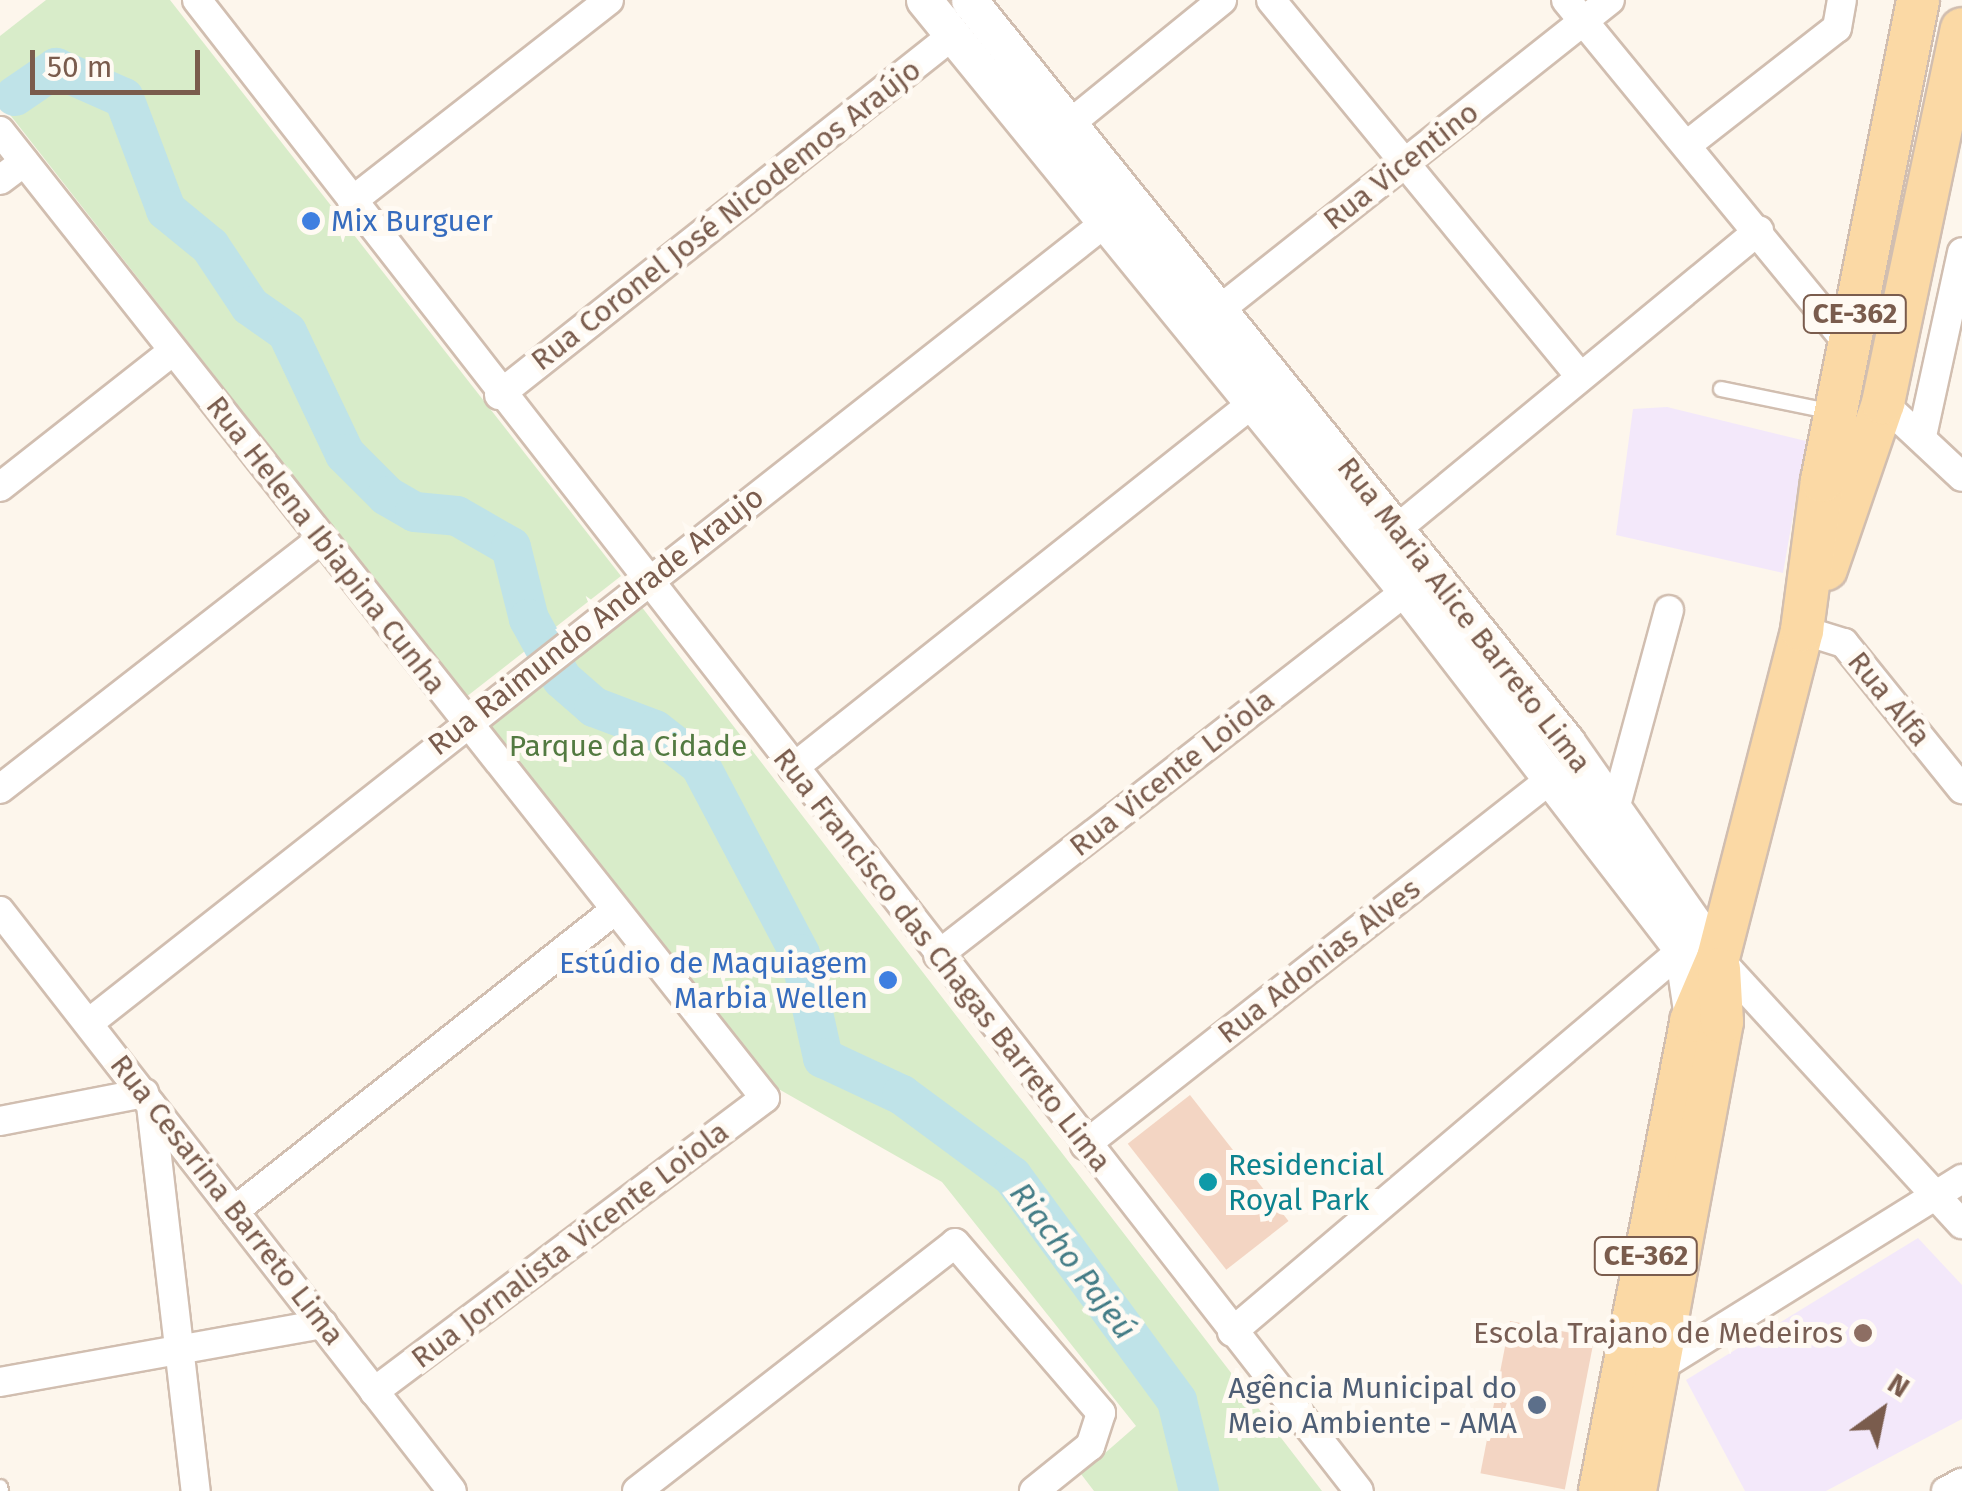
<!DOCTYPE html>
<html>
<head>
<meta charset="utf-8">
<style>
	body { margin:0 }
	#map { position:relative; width:1962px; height:1491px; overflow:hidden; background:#fdf6ec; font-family:"Fira Sans",sans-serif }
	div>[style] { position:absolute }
	.education>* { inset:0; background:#f3e8fa }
	.green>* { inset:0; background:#d8ecc9 }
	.river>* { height:40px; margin:-20px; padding:0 20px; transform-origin:20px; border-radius:20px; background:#bfe3e8 }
	.building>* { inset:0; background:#f3d5c3; transform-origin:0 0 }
	.roads { filter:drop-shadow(2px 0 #d1beb0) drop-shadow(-2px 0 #d1beb0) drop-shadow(0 2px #d1beb0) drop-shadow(0 -2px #d1beb0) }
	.service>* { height:14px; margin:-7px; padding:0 7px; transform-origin:7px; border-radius:7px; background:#fff }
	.minor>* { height:28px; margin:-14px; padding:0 14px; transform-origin:14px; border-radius:14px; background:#fff }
	.tertiary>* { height:35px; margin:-17.5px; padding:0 17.5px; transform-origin:17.5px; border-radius:17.5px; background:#fff }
	.primary>* { height:42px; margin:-21px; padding:0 21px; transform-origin:21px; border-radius:21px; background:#fbd9a5 }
	.dots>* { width:28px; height:28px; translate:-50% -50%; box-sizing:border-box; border:5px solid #fffaf3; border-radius:50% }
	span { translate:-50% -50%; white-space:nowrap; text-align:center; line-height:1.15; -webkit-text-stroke:10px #fffaf3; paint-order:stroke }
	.shield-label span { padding:2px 8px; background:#fffaf3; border:2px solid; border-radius:8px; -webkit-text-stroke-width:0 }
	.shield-label { font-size:28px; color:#7a5c4d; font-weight:700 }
	.street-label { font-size:30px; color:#7a5c4d }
	.shop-label { font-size:30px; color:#366cbe }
	.left { translate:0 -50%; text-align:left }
	.right { translate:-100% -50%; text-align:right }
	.park-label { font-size:30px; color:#537a41 }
	.culture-label { font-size:30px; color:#0d838f }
	.education-label { font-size:30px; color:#785e54 }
	.service-label { font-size:30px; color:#4e5e75 }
	.water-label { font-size:32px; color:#437c86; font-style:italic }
	.north { position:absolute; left:1832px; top:1361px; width:100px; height:100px; -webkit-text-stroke:8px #fffaf3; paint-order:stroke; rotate:33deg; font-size:28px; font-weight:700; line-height:40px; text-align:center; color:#7a5c4d }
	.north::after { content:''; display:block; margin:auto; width:35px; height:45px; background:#7a5c4d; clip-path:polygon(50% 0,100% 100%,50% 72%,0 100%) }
	.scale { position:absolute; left:30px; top:50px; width:170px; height:45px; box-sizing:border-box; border:5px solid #7a5c4d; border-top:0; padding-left:12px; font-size:30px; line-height:35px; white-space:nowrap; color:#7a5c4d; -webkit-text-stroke:8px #fffaf3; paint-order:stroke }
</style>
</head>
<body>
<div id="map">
	<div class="education">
		<i style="clip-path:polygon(1667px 407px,1806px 441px,1783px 573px,1616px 535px,1633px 409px)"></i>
		<i style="clip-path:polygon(1918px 1238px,1962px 1285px,1962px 1419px,1826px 1491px,1745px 1491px,1686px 1380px)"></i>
	</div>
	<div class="green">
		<i style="clip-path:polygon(46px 0,170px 0,621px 576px,466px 697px,0 102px,0 36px)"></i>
		<i style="clip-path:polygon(641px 606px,1322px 1491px,1094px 1491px,1081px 1474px,1136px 1426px,942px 1182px,768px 1083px,490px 725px)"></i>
	</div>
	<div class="river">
		<i style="left:15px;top:96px;width:50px;rotate:-34.3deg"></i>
		<i style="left:56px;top:68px;width:74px;rotate:23.8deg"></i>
		<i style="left:124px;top:98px;width:120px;rotate:69.4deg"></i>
		<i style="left:166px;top:210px;width:57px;rotate:39.3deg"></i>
		<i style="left:210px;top:246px;width:72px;rotate:56.3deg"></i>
		<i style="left:250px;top:306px;width:45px;rotate:35.1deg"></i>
		<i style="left:287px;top:332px;width:135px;rotate:64.6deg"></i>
		<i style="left:345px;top:454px;width:59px;rotate:45deg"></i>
		<i style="left:387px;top:496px;width:32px;rotate:30deg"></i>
		<i style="left:415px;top:512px;width:42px;rotate:5.4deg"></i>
		<i style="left:457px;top:516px;width:62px;rotate:29.9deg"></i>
		<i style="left:511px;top:547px;width:74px;rotate:76deg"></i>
		<i style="left:529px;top:619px;width:68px;rotate:61.2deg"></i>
		<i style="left:562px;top:679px;width:43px;rotate:41.2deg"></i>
		<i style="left:594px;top:707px;width:65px;rotate:20.7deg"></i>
		<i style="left:655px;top:730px;width:57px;rotate:37.9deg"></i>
		<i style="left:700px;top:765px;width:214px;rotate:62.1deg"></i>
		<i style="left:800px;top:954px;width:107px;rotate:77.5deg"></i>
		<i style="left:823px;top:1058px;width:87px;rotate:25.1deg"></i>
		<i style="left:902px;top:1095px;width:137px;rotate:36.4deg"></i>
		<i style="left:1012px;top:1176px;width:279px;rotate:53.7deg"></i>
		<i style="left:1177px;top:1401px;width:93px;rotate:76.3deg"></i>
	</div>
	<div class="building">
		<i style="left:1190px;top:1095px;width:160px;height:79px;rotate:52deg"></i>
		<i style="left:1510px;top:1321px;width:86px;height:155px;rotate:11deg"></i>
	</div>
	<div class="roads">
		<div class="service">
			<i style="left:1721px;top:389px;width:114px;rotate:11.6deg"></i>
			<i style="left:0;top:1487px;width:4px;rotate:76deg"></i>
		</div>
		<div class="minor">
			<i style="left:197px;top:0;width:1890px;rotate:52.07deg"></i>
			<i style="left:1271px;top:0;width:484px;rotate:50.6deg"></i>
			<i style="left:1566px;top:0;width:445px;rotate:50.6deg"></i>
			<i style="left:0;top:131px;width:1233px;rotate:51.65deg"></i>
			<i style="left:765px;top:1098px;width:489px;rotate:143.1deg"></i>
			<i style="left:1056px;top:135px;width:214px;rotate:-39.1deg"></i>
			<i style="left:1687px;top:145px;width:190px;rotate:-38deg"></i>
			<i style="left:1837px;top:28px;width:28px;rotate:-80deg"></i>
			<i style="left:0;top:180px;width:30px;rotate:-37deg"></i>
			<i style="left:352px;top:201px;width:326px;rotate:-38deg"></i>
			<i style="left:1204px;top:322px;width:518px;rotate:-38.42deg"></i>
			<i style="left:499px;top:395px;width:579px;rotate:-38.41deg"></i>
			<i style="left:1883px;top:403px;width:108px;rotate:43.1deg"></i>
			<i style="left:1922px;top:436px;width:188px;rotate:-77.7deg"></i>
			<i style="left:0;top:487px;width:220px;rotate:-38.2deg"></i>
			<i style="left:1381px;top:542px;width:490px;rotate:-39.5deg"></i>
			<i style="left:1802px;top:630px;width:44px;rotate:17.2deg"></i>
			<i style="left:1844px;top:643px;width:188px;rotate:51.1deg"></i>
			<i style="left:793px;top:768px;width:582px;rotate:-38.44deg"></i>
			<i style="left:0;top:789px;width:405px;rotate:-37.9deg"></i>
			<i style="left:1615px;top:809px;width:206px;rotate:-74.8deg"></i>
			<i style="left:0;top:911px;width:735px;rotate:52.07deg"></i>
			<i style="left:938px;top:955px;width:593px;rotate:-37.87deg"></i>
			<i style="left:1718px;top:958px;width:361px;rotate:47.5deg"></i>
			<i style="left:90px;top:1022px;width:1292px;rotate:-38.21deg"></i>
			<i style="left:151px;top:1105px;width:389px;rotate:83.4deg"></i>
			<i style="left:0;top:1121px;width:147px;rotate:-11deg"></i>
			<i style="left:1085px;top:1145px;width:594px;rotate:-38.16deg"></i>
			<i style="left:234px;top:1211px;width:486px;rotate:-38.3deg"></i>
			<i style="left:1232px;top:1332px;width:590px;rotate:-40.33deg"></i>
			<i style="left:1660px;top:1367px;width:356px;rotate:-31.9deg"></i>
			<i style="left:0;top:1382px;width:328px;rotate:-10.2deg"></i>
			<i style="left:637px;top:1491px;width:403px;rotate:-37.9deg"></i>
			<i style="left:955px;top:1243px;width:224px;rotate:49.3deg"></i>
			<i style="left:1101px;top:1413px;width:35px;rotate:108deg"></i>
			<i style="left:1090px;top:1446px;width:72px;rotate:141.2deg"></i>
			<i style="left:1946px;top:1491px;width:18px;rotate:-27deg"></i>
		</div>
		<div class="tertiary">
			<i style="left:924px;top:0;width:763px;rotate:50.8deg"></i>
			<i style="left:1406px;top:591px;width:453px;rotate:52.4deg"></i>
			<i style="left:1682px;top:950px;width:68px;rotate:81.5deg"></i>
			<i style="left:969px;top:0;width:953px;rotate:51.13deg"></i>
			<i style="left:1567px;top:742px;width:264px;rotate:55deg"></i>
		</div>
		<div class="primary">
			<i style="left:1826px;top:569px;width:176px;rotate:-71deg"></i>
			<i style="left:1883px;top:403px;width:382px;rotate:-78.1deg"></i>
			<i style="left:1600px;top:1491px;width:479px;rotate:-79deg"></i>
			<i style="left:1691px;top:1021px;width:69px;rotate:-66.8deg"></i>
			<i style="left:1718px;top:958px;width:339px;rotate:-75.6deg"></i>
			<i style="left:1802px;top:630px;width:150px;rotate:-82.4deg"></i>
			<i style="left:1822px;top:481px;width:490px;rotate:-78.7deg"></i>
			<i style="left:1635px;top:1491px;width:477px;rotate:-79.5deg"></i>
			<i style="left:1722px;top:1022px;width:53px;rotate:-93.2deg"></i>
		</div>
	</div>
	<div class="dots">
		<i style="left:311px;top:221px;background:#3f7fe0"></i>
		<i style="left:888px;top:980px;background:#3f7fe0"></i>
		<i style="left:1208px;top:1182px;background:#0f9aa8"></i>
		<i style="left:1863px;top:1333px;background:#8d6e63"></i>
		<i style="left:1537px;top:1405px;background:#5c6f8a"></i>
	</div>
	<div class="shield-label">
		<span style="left:1855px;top:314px">CE-362</span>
		<span style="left:1646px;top:1256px">CE-362</span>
	</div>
	<div class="street-label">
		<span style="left:1401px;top:166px;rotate:-38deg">Rua Vicentino</span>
		<span style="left:726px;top:215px;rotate:-38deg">Rua Coronel José Nicodemos Araújo</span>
		<span style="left:326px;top:545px;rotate:52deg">Rua Helena Ibiapina Cunha</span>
		<span style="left:1464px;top:615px;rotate:52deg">Rua Maria Alice Barreto Lima</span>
		<span style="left:596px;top:621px;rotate:-38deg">Rua Raimundo Andrade Araujo</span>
		<span style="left:1889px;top:699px;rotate:51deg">Rua Alfa</span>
		<span style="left:1172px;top:773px;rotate:-38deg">Rua Vicente Loiola</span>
		<span style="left:942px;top:960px;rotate:52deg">Rua Francisco das Chagas Barreto Lima</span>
		<span style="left:1319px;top:961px;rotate:-38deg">Rua Adonias Alves</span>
		<span style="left:227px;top:1200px;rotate:52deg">Rua Cesarina Barreto Lima</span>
		<span style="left:570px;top:1245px;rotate:-37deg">Rua Jornalista Vicente Loiola</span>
	</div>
	<div class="shop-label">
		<span class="left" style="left:331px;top:221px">Mix Burguer</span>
		<span class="right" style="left:868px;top:980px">Estúdio de Maquiagem<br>Marbia Wellen</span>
	</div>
	<div class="park-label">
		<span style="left:628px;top:746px">Parque da Cidade</span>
	</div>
	<div class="culture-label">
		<span class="left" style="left:1228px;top:1182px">Residencial<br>Royal Park</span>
	</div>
	<div class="education-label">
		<span class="right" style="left:1843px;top:1333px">Escola Trajano de Medeiros</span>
	</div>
	<div class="service-label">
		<span class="right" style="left:1517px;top:1405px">Agência Municipal do<br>Meio Ambiente - AMA</span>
	</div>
	<div class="water-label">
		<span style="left:1073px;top:1261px;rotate:53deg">Riacho Pajeú</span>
	</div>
	<div class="north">N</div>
	<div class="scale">50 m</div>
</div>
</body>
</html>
